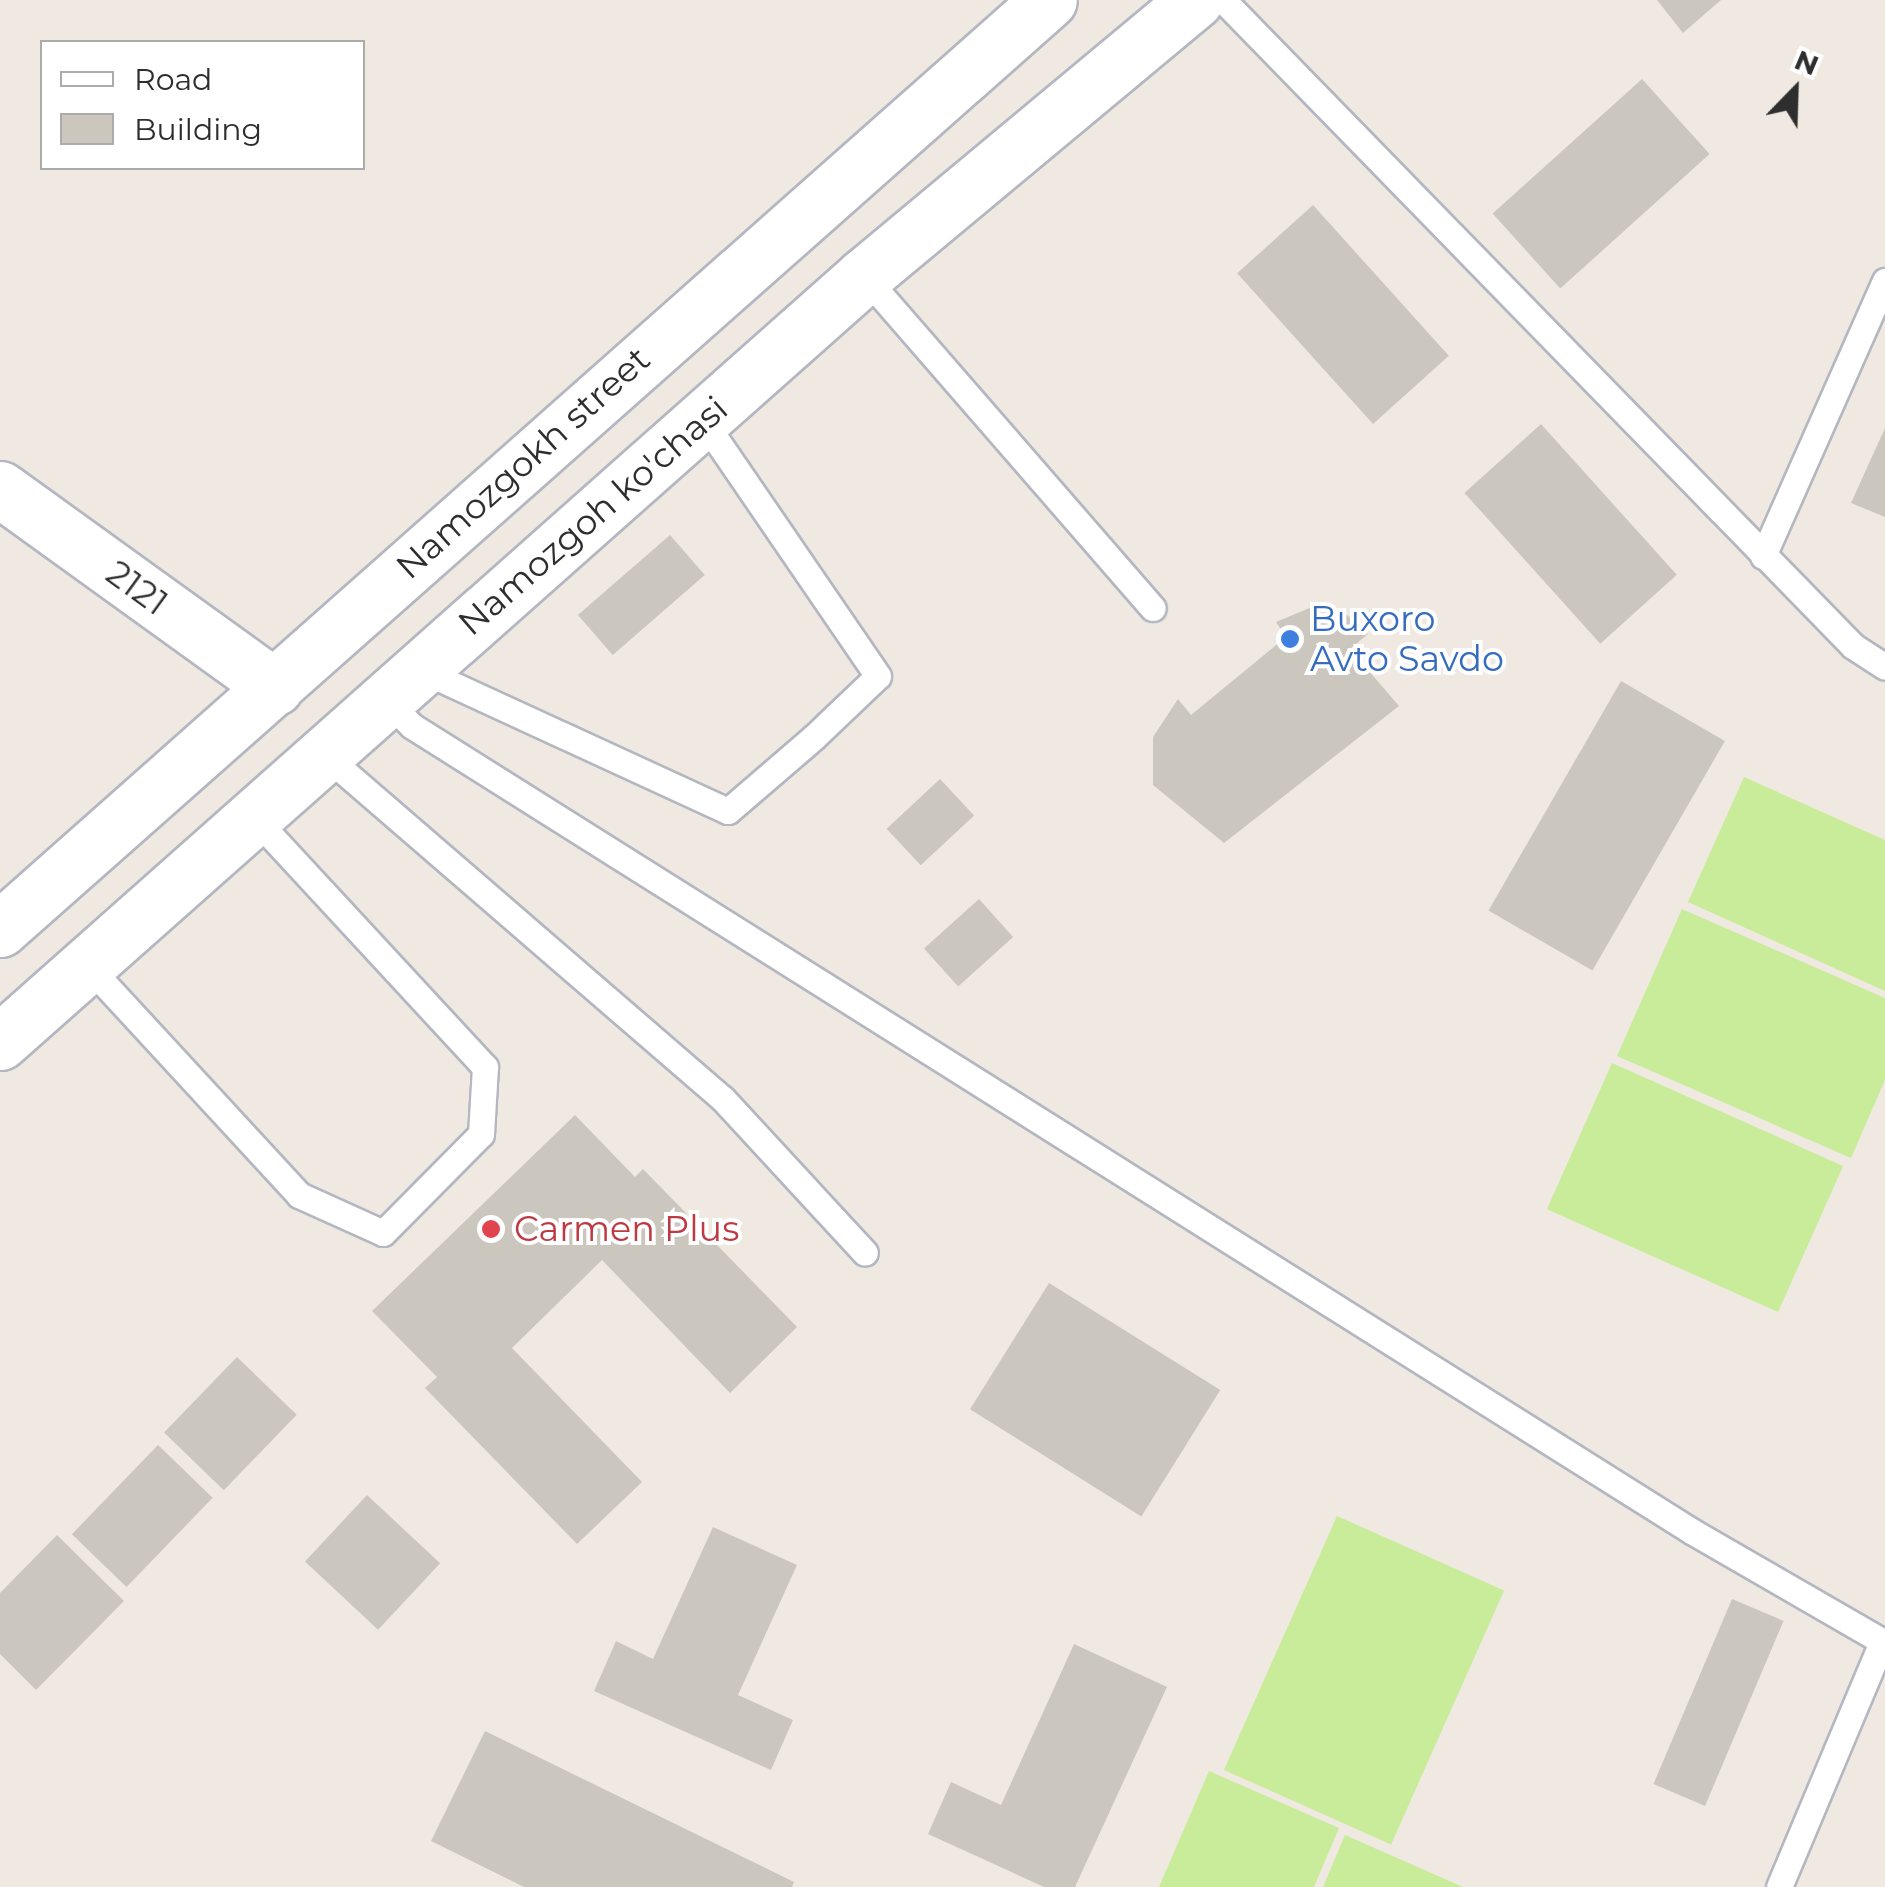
<!DOCTYPE html>
<html>
<head>
<meta charset="utf-8">
<style>
	body { margin:0 }
	#map { position:relative; width:1885px; height:1887px; overflow:hidden; background:#efe9e1; font-family:Montserrat,sans-serif }
	div>[style] { position:absolute }
	.pitch>* { inset:0; background:#c9ec9a; transform-origin:0 0 }
	.building>* { inset:0; background:#cbc7bf; transform-origin:0 0 }
	.roads { filter:drop-shadow(2px 0 #b4b7c1) drop-shadow(-2px 0 #b4b7c1) drop-shadow(0 2px #b4b7c1) drop-shadow(0 -2px #b4b7c1) }
	.lane>* { height:25px; margin:-12.5px; padding:0 12.5px; transform-origin:12.5px; border-radius:12.5px; background:#fff }
	.secondary>* { height:55px; margin:-27.5px; padding:0 27.5px; transform-origin:27.5px; border-radius:27.5px; background:#fff }
	.dots>* { width:28px; height:28px; translate:-50% -50%; box-sizing:border-box; border:5px solid #fff; border-radius:50% }
	span { translate:-50% -50%; white-space:nowrap; text-align:center; line-height:1.15; -webkit-text-stroke:8px #fff; paint-order:stroke }
	.street-label { font-size:35px; color:#2e2e2e }
	.shop-label { font-size:35px; color:#366cbe }
	.left { translate:0 -50%; text-align:left }
	.health-label { font-size:35px; color:#be3a42 }
	.legend { position:absolute; left:40px; top:40px; width:325px; height:130px; box-sizing:border-box; background:#fff; border:2px solid #ababab; margin:0; padding:12px 18px; list-style:none; font-size:30px; color:#2e2e2e }
	.legend li { display:flex; align-items:center; gap:20px; height:50px }
	.legend b { width:50px; border:2px solid #ababab }
	.north { position:absolute; left:1745px; top:40px; width:100px; height:100px; -webkit-text-stroke:8px #fff; paint-order:stroke; rotate:23deg; font-size:28px; font-weight:700; line-height:40px; text-align:center; color:#2e2e2e }
	.north::after { content:''; display:block; margin:auto; width:35px; height:45px; background:#2e2e2e; clip-path:polygon(50% 0,100% 100%,50% 72%,0 100%) }
</style>
</head>
<body>
<div id="map">
	<div class="pitch">
		<i style="clip-path:polygon(1744px 777px,1885px 840px,1885px 991px,1688px 902px)"></i>
		<i style="clip-path:polygon(1682px 909px,1885px 998px,1885px 1080px,1851px 1158px,1617px 1056px)"></i>
		<i style="left:1612px;top:1063px;width:253px;height:160px;rotate:24deg"></i>
		<i style="left:1337px;top:1516px;width:183px;height:278px;rotate:24deg"></i>
		<i style="clip-path:polygon(1209px 1771px,1339px 1828px,1314px 1887px,1159px 1887px)"></i>
		<i style="clip-path:polygon(1345px 1835px,1463px 1887px,1323px 1887px)"></i>
	</div>
	<div class="building">
		<i style="clip-path:polygon(1657px 0,1721px 0,1683px 33px)"></i>
		<i style="left:1642px;top:79px;width:101px;height:201px;rotate:48deg"></i>
		<i style="left:1313px;top:205px;width:203px;height:102px;rotate:48deg"></i>
		<i style="left:1541px;top:424px;width:203px;height:103px;rotate:48deg"></i>
		<i style="clip-path:polygon(1885px 428px,1885px 517px,1851px 503px)"></i>
		<i style="left:670px;top:535px;width:53px;height:122px;rotate:49deg"></i>
		<i style="clip-path:polygon(1312px 607px,1347px 615px,1368px 634px,1350px 649px,1399px 706px,1224px 843px,1153px 785px,1153px 737px,1178px 699px,1191px 715px,1286px 637px,1276px 622px)"></i>
		<i style="left:1621px;top:681px;width:120px;height:265px;rotate:30deg"></i>
		<i style="left:940px;top:779px;width:50px;height:73px;rotate:47deg"></i>
		<i style="left:979px;top:899px;width:51px;height:74px;rotate:48deg"></i>
		<i style="clip-path:polygon(575px 1115px,635px 1177px,643px 1169px,797px 1327px,730px 1393px,602px 1260px,512px 1348px,642px 1482px,577px 1544px,425px 1388px,437px 1377px,372px 1311px)"></i>
		<i style="left:1049px;top:1283px;width:202px;height:149px;rotate:32deg"></i>
		<i style="left:237px;top:1357px;width:83px;height:105px;rotate:44deg"></i>
		<i style="left:158px;top:1445px;width:76px;height:124px;rotate:44deg"></i>
		<i style="left:367px;top:1495px;width:100px;height:91px;rotate:43deg"></i>
		<i style="clip-path:polygon(713px 1527px,797px 1565px,738px 1695px,793px 1720px,771px 1770px,594px 1691px,616px 1641px,653px 1659px)"></i>
		<i style="clip-path:polygon(57px 1535px,124px 1601px,36px 1690px,0 1654px,0 1593px)"></i>
		<i style="left:1732px;top:1599px;width:56px;height:201px;rotate:23deg"></i>
		<i style="clip-path:polygon(1074px 1644px,1167px 1687px,1075px 1887px,1044px 1887px,928px 1834px,951px 1782px,1001px 1805px)"></i>
		<i style="clip-path:polygon(485px 1731px,794px 1882px,792px 1887px,524px 1887px,431px 1841px)"></i>
	</div>
	<div class="roads">
		<div class="lane">
			<i style="left:1223px;top:0;width:902px;rotate:45.72deg"></i>
			<i style="left:1853px;top:646px;width:38px;rotate:33deg"></i>
			<i style="left:864px;top:276px;width:440px;rotate:49deg"></i>
			<i style="left:1763px;top:556px;width:301px;rotate:-66.1deg"></i>
			<i style="left:419px;top:669px;width:340px;rotate:24.7deg"></i>
			<i style="left:728px;top:811px;width:113px;rotate:-40.7deg"></i>
			<i style="left:814px;top:737px;width:88px;rotate:-43.6deg"></i>
			<i style="left:878px;top:676px;width:310px;rotate:-124.4deg"></i>
			<i style="left:387px;top:701px;width:35px;rotate:45deg"></i>
			<i style="left:412px;top:726px;width:1513px;rotate:32.18deg"></i>
			<i style="left:1693px;top:1532px;width:222px;rotate:30deg"></i>
			<i style="left:327px;top:757px;width:523px;rotate:40.82deg"></i>
			<i style="left:723px;top:1099px;width:209px;rotate:47.3deg"></i>
			<i style="left:87px;top:965px;width:313px;rotate:47.3deg"></i>
			<i style="left:299px;top:1195px;width:92px;rotate:24.3deg"></i>
			<i style="left:383px;top:1233px;width:139px;rotate:-45.3deg"></i>
			<i style="left:481px;top:1134px;width:67px;rotate:-86.6deg"></i>
			<i style="left:485px;top:1067px;width:335px;rotate:-132.8deg"></i>
			<i style="left:1779px;top:1887px;width:266px;rotate:-67.2deg"></i>
		</div>
		<div class="secondary">
			<i style="left:0;top:489px;width:339px;rotate:35.8deg"></i>
			<i style="left:0;top:929px;width:1401px;rotate:-41.53deg"></i>
			<i style="left:0;top:1042px;width:1155px;rotate:-41.56deg"></i>
			<i style="left:864px;top:276px;width:431px;rotate:-39.8deg"></i>
		</div>
	</div>
	<div class="dots">
		<i style="left:1290px;top:639px;background:#3f7fe0"></i>
		<i style="left:491px;top:1229px;background:#e0444e"></i>
	</div>
	<div class="street-label">
		<span style="left:523px;top:463px;rotate:-42deg">Namozgokh street</span>
		<span style="left:593px;top:516px;rotate:-41deg">Namozgoh ko'chasi</span>
		<span style="left:137px;top:588px;rotate:36deg">2121</span>
	</div>
	<div class="shop-label">
		<span class="left" style="left:1310px;top:639px">Buxoro<br>Avto Savdo</span>
	</div>
	<div class="health-label">
		<span class="left" style="left:514px;top:1229px">Carmen Plus</span>
	</div>
	<ul class="legend">
	<li><b style="height:12px;background:#fff"></b>Road</li>
	<li><b style="height:28px;background:#cbc7bf"></b>Building</li>
	</ul>
	<div class="north">N</div>
</div>
</body>
</html>
